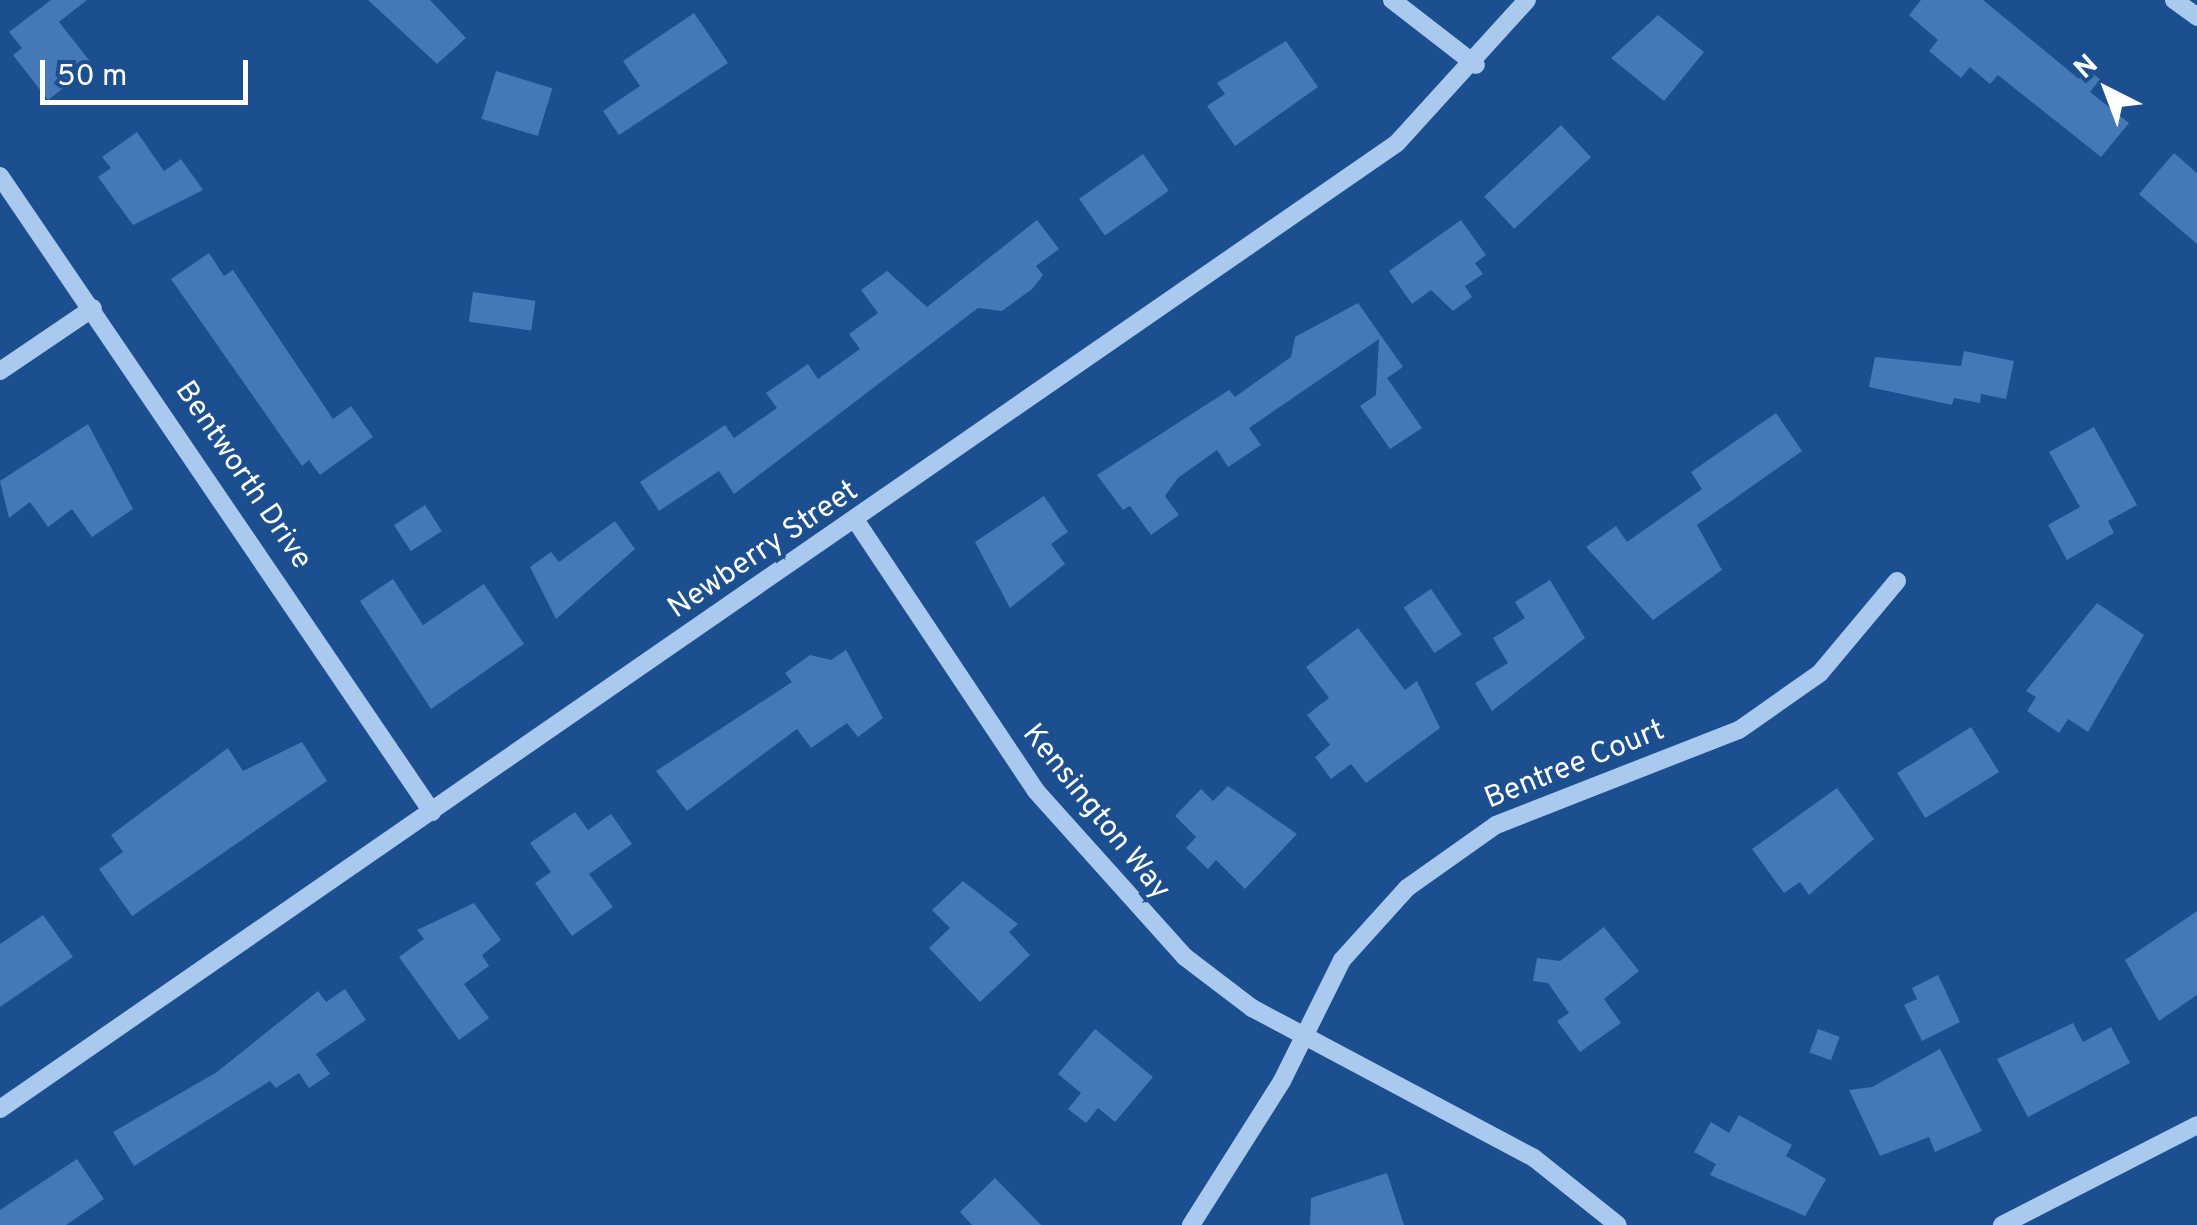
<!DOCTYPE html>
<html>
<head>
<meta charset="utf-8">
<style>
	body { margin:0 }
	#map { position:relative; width:2197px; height:1225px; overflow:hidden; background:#1b4f8f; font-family:Overpass,sans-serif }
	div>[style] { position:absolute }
	.building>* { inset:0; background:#4478b7; transform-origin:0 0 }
	.minor>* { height:18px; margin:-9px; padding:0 9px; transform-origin:9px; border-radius:9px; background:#a9c9ee }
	span { translate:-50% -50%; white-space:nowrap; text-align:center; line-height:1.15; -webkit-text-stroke:9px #1b4f8f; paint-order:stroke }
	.street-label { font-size:30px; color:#fff }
	.north { position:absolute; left:2057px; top:40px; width:100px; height:100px; -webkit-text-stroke:8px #1b4f8f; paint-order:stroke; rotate:318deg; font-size:28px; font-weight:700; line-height:40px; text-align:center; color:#fff }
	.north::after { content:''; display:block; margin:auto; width:35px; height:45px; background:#fff; clip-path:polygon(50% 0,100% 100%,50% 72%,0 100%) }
	.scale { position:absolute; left:40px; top:60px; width:208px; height:45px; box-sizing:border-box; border:5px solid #fff; border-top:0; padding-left:12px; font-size:30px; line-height:35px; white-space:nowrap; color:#fff; -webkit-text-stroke:8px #1b4f8f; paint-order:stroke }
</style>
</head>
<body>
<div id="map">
	<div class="building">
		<i style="clip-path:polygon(51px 0,87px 0,59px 22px,93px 65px,48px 100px,13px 55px,22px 48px,9px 32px)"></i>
		<i style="clip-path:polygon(368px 0,430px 0,466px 38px,437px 64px)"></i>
		<i style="clip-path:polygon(1921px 0,1983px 0,2079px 79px,2086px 69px,2100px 79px,2090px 92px,2129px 123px,2101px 157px,1998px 75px,1990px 84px,1970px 67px,1961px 78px,1929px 51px,1938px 40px,1909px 15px)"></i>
		<i style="clip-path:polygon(694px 13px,728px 63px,619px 135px,603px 111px,640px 86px,623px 61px)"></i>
		<i style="clip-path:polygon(1658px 15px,1704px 52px,1664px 101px,1611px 58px)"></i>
		<i style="clip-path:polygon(1286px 41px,1318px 87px,1235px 146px,1207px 106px,1225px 94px,1217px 83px)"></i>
		<i style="left:496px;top:71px;width:59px;height:50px;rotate:17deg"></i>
		<i style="left:1561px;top:125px;width:44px;height:105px;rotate:47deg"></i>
		<i style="clip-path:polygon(137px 132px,164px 171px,181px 159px,203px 190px,133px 225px,98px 177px,111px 168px,102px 157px)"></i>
		<i style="clip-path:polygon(2174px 153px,2197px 173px,2197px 244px,2139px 194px)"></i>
		<i style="left:1143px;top:154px;width:45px;height:78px;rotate:55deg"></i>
		<i style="clip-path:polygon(1037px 220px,1059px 249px,1036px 266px,1043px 275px,1032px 289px,1002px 311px,978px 308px,734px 494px,719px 471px,659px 511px,640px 482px,725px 425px,734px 438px,777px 408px,766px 393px,808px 364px,818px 379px,860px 349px,849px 334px,878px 313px,861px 290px,887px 271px,927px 307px)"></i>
		<i style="clip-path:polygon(1461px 220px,1486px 255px,1475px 263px,1483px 274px,1465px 286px,1472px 297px,1453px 311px,1431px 290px,1412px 304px,1389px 271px)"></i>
		<i style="clip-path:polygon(209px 253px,224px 276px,233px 270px,333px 419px,351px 406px,373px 437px,320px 475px,309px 460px,302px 466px,171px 279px)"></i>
		<i style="left:473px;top:292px;width:63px;height:30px;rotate:8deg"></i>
		<i style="clip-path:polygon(1358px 303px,1403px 367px,1387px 378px,1422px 428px,1390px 449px,1360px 406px,1376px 395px,1379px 339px,1249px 428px,1261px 445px,1228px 467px,1217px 450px,1178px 478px,1165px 496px,1179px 515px,1151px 535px,1130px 506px,1123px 510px,1097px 475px,1229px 390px,1235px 397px,1291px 357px,1295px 337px)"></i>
		<i style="clip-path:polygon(1964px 351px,2014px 361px,2006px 399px,1981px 394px,1980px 403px,1954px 398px,1952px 405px,1869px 387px,1875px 357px,1961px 366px)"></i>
		<i style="clip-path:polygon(1776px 413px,1802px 451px,1697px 525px,1722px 570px,1653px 620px,1586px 547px,1616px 526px,1627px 542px,1702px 489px,1691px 472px)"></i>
		<i style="clip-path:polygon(88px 424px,133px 509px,92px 537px,72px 509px,48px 527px,30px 502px,9px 518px,0 481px)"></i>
		<i style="clip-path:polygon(2094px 427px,2137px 505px,2108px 521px,2114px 533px,2067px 560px,2048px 525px,2080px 507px,2049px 452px)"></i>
		<i style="clip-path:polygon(1044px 496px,1068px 532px,1051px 544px,1065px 564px,1010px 608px,975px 542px)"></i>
		<i style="left:425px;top:505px;width:31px;height:37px;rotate:57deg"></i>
		<i style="clip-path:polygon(615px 521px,635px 549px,556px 619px,530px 567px,551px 552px,559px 562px)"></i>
		<i style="clip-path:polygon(393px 579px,423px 625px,484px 584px,524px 644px,431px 709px,360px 601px)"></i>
		<i style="clip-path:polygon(1550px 580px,1585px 638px,1492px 711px,1475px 683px,1508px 663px,1493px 638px,1525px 618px,1515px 602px)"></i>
		<i style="left:1431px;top:589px;width:55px;height:33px;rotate:56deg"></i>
		<i style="clip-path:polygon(2097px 603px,2144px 635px,2088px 732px,2068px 719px,2059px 733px,2027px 711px,2036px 697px,2026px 691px)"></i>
		<i style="clip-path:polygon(1358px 628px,1405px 690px,1417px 681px,1440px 728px,1366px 783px,1351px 764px,1331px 779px,1315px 757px,1330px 745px,1307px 715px,1329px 698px,1306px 667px)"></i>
		<i style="clip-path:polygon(846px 650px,883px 718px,858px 737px,847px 723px,811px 748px,797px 729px,687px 811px,656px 771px,792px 682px,785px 673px,810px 655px,831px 660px)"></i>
		<i style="left:1971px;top:727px;width:53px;height:87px;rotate:58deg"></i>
		<i style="clip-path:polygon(302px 742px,327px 781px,132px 916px,99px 869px,123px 852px,111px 835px,228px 748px,243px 771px)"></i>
		<i style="clip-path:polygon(1228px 786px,1297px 834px,1245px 889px,1216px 860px,1208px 869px,1186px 848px,1196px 837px,1175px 816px,1201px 789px,1213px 801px)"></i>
		<i style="clip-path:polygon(1837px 788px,1874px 839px,1809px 895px,1800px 882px,1784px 893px,1752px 849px)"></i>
		<i style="clip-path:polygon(575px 812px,588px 830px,611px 814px,632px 844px,589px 874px,613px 907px,572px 936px,535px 883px,551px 872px,530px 843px)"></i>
		<i style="clip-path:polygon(963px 881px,1018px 924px,1009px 932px,1030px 955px,980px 1002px,929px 948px,950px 928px,932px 910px)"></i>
		<i style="clip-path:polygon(474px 903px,501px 940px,482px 955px,489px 966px,464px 984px,489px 1018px,459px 1040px,399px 957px,424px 939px,417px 930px)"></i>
		<i style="clip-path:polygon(2197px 911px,2197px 995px,2159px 1021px,2125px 960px)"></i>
		<i style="clip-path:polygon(43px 915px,73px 957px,0 1007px,0 944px)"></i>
		<i style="clip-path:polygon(1604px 927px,1639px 971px,1604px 999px,1621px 1023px,1580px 1052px,1557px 1021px,1569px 1013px,1548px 983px,1533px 981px,1537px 958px,1560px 961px)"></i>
		<i style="clip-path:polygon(1938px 975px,1960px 1022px,1922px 1041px,1904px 1005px,1917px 999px,1912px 988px)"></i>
		<i style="clip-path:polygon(345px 989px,366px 1020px,316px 1054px,330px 1074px,309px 1088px,299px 1073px,276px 1088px,270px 1081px,134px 1166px,113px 1132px,217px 1072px,318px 991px,326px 1002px)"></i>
		<i style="clip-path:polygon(2073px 1023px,2083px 1042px,2111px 1027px,2130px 1063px,2028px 1117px,1997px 1059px)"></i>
		<i style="clip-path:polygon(1095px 1029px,1153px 1077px,1115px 1122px,1098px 1108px,1086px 1123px,1068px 1109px,1081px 1093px,1058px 1074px)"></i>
		<i style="left:1818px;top:1029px;width:23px;height:25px;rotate:20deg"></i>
		<i style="clip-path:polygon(1940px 1049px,1982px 1131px,1935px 1152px,1929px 1137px,1880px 1156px,1849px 1090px,1872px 1087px)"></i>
		<i style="clip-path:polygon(1739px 1115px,1792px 1145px,1786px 1156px,1826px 1179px,1805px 1216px,1710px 1175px,1716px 1164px,1694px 1152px,1711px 1122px,1729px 1133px)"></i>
		<i style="clip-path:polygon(77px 1159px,104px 1199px,66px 1225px,0 1225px,0 1210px)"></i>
		<i style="clip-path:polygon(1387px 1173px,1404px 1225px,1310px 1225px,1311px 1198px)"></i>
		<i style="clip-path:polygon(995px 1178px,1041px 1225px,972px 1225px,960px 1212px)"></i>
	</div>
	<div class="minor">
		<i style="left:1392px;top:0;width:106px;rotate:37.7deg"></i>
		<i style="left:2174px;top:0;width:29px;rotate:36deg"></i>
		<i style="left:0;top:176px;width:769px;rotate:55.81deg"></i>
		<i style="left:0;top:371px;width:112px;rotate:-34.1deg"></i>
		<i style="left:856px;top:521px;width:324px;rotate:56.3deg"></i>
		<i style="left:1036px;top:791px;width:223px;rotate:48.1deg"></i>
		<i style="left:1185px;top:957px;width:84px;rotate:37.3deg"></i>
		<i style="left:1252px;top:1008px;width:319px;rotate:28deg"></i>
		<i style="left:1534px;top:1158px;width:107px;rotate:38.6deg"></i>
		<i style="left:0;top:1109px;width:1698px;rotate:-34.66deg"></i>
		<i style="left:1397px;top:143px;width:193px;rotate:-47.7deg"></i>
		<i style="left:1191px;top:1225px;width:170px;rotate:-57.7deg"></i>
		<i style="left:1282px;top:1081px;width:135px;rotate:-63.6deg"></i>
		<i style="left:1342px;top:960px;width:97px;rotate:-47.9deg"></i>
		<i style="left:1407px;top:888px;width:109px;rotate:-35.3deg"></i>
		<i style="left:1496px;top:825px;width:261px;rotate:-21.4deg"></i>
		<i style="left:1739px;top:730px;width:99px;rotate:-35.1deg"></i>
		<i style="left:1820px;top:673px;width:120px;rotate:-50.1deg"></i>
		<i style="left:2002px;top:1225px;width:219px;rotate:-27.1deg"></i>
	</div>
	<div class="street-label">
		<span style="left:242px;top:476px;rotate:56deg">Bentworth Drive</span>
		<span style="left:764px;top:551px;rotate:-34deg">Newberry Street</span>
		<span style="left:1575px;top:766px;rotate:-22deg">Bentree Court</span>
		<span style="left:1095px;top:813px;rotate:51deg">Kensington Way</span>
	</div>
	<div class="north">N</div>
	<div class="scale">50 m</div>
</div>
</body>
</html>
